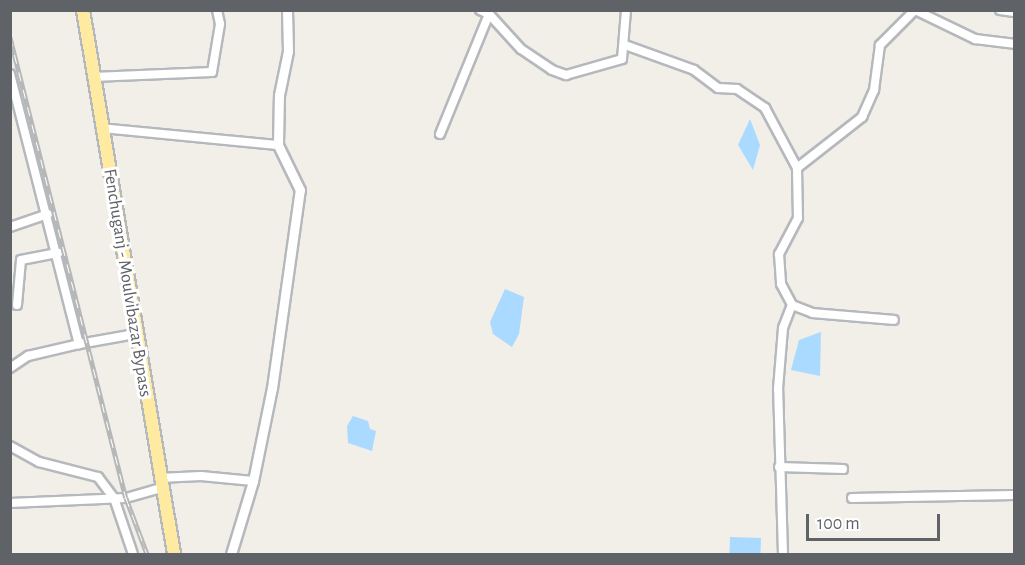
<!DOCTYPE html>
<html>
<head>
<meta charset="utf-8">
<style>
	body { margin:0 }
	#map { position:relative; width:1025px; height:565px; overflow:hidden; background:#f1efe8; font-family:"Alegreya Sans",sans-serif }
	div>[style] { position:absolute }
	.water>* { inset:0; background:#aadaff; transform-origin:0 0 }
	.roads { filter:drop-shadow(2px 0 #b5b8bc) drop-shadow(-2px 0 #b5b8bc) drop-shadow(0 2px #b5b8bc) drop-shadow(0 -2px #b5b8bc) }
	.minor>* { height:8px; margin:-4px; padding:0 4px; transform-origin:4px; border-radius:4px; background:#fff }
	.tertiary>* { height:9px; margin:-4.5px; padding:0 4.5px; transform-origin:4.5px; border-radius:4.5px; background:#fff }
	.trunk>* { height:12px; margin:-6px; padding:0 6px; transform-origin:6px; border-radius:6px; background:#feeaa1 }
	.rail>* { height:5px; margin-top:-2.5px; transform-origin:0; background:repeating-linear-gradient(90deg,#fff 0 9px,#b6b7b8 0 18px); box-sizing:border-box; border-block:2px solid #b6b7b8 }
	span { translate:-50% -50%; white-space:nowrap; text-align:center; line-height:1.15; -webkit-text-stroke:6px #fff; paint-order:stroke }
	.street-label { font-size:18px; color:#5f6368 }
	.frame { position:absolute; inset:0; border:12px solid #5f6368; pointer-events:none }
	.scale { position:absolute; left:806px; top:514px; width:134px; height:27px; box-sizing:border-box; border:3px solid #5f6368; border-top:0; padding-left:8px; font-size:18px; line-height:21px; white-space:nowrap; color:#5f6368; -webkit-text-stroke:4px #fff; paint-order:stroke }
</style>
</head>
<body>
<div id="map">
	<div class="water">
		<i style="clip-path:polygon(750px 119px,760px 145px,753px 170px,738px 145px)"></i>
		<i style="clip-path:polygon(505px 289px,524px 297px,519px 334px,512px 347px,493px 334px,490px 322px)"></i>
		<i style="clip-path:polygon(821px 332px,820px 376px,791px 370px,799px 340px)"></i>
		<i style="clip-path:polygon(353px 416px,368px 421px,370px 429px,376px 431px,372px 451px,348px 443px,347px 426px)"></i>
		<i style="left:730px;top:537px;width:31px;height:17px;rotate:2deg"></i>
	</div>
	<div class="roads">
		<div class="minor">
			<i style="left:480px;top:10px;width:10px;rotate:24deg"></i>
			<i style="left:489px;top:14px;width:47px;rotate:47.6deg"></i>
			<i style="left:521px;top:49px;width:37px;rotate:34deg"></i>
			<i style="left:552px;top:70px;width:15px;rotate:20deg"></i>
			<i style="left:566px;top:75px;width:58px;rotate:-15.9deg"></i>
			<i style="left:622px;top:59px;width:49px;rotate:-85.3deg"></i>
			<i style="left:915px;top:10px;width:67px;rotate:25.8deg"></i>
			<i style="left:975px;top:39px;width:39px;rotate:7deg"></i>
			<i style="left:1000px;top:10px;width:14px;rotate:8deg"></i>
			<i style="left:625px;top:45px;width:73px;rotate:19.9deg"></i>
			<i style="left:694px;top:70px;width:30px;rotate:37deg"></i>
			<i style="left:718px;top:88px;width:19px;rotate:3deg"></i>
			<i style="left:737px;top:89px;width:34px;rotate:34deg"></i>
			<i style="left:765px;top:108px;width:68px;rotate:61.9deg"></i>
			<i style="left:797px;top:168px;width:50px;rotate:88.9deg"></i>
			<i style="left:798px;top:218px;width:41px;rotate:117.8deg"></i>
			<i style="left:779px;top:254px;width:30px;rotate:86deg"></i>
			<i style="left:781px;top:284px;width:24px;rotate:62deg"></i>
			<i style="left:792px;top:305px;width:22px;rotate:21deg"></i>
			<i style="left:813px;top:313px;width:81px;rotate:4.9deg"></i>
			<i style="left:10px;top:74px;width:279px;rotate:75.7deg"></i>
			<i style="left:79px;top:344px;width:57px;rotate:-10.1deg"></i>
			<i style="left:93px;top:77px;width:119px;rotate:-2.4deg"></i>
			<i style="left:212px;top:72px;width:49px;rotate:-80.5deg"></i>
			<i style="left:220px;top:24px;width:14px;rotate:-102deg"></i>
			<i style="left:101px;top:128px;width:178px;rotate:5.5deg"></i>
			<i style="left:440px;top:134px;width:130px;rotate:-67.8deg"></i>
			<i style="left:797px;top:168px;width:83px;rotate:-38.1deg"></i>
			<i style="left:862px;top:117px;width:30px;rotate:-66deg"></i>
			<i style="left:874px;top:90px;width:45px;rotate:-82.4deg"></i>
			<i style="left:880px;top:45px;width:49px;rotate:-45deg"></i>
			<i style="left:10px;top:227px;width:40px;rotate:-18.9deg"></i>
			<i style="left:17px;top:305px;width:45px;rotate:-84.9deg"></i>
			<i style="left:21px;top:260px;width:38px;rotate:-11deg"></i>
			<i style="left:10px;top:368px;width:22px;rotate:-34deg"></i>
			<i style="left:28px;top:356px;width:52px;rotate:-13.2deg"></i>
			<i style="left:10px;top:446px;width:33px;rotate:29deg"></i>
			<i style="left:39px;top:462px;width:61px;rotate:14.3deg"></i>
			<i style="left:98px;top:477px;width:26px;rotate:53deg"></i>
			<i style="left:114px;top:498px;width:59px;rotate:71.3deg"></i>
			<i style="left:779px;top:467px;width:64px;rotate:1.8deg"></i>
			<i style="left:159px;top:478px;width:42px;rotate:-2.7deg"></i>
			<i style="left:201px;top:476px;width:52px;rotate:5.5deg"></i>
			<i style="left:852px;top:498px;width:162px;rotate:-1.1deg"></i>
			<i style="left:10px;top:503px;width:116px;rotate:-2.5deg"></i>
			<i style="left:126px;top:498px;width:36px;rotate:-16deg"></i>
			<i style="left:783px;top:554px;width:165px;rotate:-91.7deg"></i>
			<i style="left:778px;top:389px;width:61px;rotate:-85.3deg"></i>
			<i style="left:783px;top:328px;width:25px;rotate:-69deg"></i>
		</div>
		<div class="tertiary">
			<i style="left:231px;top:554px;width:76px;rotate:-73.2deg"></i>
			<i style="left:253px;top:481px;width:95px;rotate:-78.5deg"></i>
			<i style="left:272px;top:388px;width:200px;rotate:-82deg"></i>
			<i style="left:300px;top:190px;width:50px;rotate:-116.1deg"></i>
			<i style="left:278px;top:145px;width:50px;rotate:-88.9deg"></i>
			<i style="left:279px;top:95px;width:45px;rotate:-78.4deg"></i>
			<i style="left:288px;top:51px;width:41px;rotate:-91.4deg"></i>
		</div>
		<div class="trunk">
			<i style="left:83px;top:10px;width:552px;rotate:80.5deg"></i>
		</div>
	</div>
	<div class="rail">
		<i style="left:10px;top:37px;width:475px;rotate:75.9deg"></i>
		<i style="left:126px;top:498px;width:60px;rotate:69.4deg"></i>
	</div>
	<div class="street-label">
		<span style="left:127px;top:283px;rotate:81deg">Fenchuganj - Moulvibazar Bypass</span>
	</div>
	<div class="frame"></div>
	<div class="scale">100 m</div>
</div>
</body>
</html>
